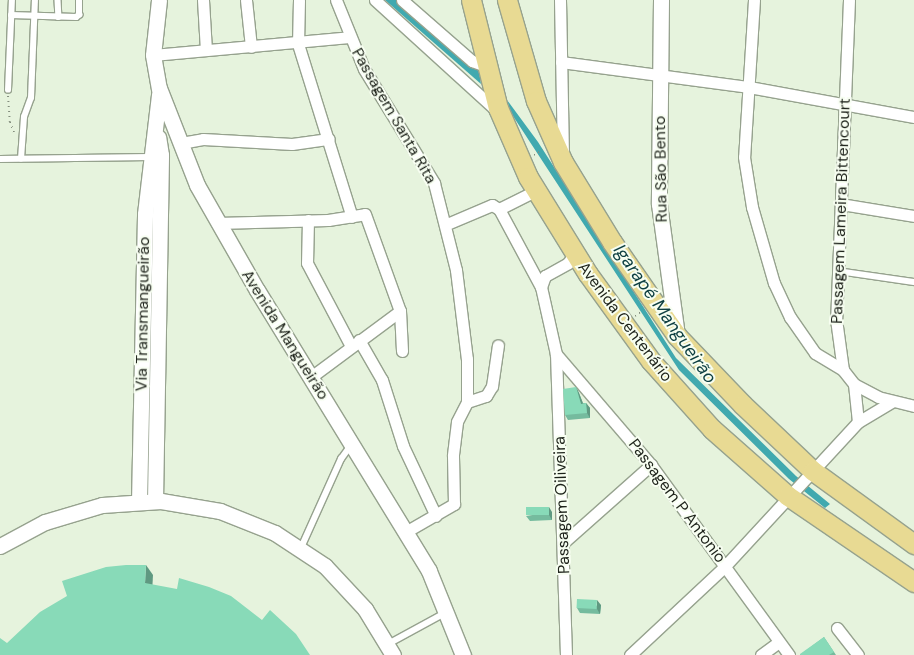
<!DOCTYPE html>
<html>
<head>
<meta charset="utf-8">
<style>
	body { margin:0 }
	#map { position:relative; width:914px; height:655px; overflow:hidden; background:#e6f3dd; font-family:"DM Sans",sans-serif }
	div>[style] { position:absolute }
	.water>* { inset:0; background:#41a9af }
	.path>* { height:2px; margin-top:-1px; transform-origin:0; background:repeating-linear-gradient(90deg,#838d7d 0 1px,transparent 0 5px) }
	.roads { filter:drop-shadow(1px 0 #96a28e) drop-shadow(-1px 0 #96a28e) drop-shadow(0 1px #96a28e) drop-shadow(0 -1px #96a28e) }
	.service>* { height:5.5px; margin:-2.75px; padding:0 2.75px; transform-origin:2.75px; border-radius:2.75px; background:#fff }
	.minor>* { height:11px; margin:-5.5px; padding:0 5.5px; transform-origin:5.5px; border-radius:5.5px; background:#fff }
	.tertiary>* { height:15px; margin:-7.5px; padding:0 7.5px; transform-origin:7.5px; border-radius:7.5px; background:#fff }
	.primary>* { height:19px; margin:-9.5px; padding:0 9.5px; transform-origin:9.5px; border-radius:9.5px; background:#e8da93 }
	.wall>* { inset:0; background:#75bb9e }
	.shaded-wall>* { inset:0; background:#5f9981 }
	.building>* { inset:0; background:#88dab8; transform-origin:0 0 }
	span { translate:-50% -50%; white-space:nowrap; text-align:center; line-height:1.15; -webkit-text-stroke:4px #f7fef1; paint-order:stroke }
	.street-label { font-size:16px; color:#1d221a }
	.water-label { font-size:18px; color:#0e3f41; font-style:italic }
</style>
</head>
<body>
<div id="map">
	<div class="water">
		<i style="clip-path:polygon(385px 0,397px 0,479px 70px,481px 84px)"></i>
		<i style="clip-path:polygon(507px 100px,538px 142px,676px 358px,796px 476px,830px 504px,825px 508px,789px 479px,679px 370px,511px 113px)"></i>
	</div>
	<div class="path">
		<i style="left:8px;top:96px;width:26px;rotate:86deg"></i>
		<i style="left:10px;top:122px;width:14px;rotate:69deg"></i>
		<i style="left:534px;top:155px;width:10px;rotate:-29deg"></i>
		<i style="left:635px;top:316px;width:10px;rotate:-37deg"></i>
	</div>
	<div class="roads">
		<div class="service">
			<i style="left:58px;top:0;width:17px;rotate:87deg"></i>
			<i style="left:11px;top:15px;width:65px;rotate:1.8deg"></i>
			<i style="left:76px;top:17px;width:4px;rotate:-34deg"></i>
			<i style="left:79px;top:15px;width:15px;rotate:-90deg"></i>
			<i style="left:8px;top:90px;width:90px;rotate:-87.5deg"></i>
			<i style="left:0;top:159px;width:150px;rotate:-0.8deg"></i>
			<i style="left:21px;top:159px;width:42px;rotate:-85.9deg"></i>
			<i style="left:24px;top:117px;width:20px;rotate:-70deg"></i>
			<i style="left:31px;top:98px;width:98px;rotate:-87.7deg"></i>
			<i style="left:838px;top:271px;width:77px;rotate:8.2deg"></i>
			<i style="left:301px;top:548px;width:98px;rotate:-65.8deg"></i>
			<i style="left:341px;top:459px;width:17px;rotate:-54deg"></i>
			<i style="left:388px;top:644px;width:65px;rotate:-28.5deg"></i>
		</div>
		<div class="minor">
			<i style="left:203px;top:0;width:50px;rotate:86.6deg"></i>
			<i style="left:246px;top:0;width:47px;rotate:83.9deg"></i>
			<i style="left:336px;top:0;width:74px;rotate:67.9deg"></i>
			<i style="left:364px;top:69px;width:134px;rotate:58.4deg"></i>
			<i style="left:434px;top:183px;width:90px;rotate:75.8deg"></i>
			<i style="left:456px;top:270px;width:90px;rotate:83deg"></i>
			<i style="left:467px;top:359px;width:43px;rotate:90deg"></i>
			<i style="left:467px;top:402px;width:22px;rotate:117deg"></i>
			<i style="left:457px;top:422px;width:34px;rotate:97deg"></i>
			<i style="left:453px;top:456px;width:48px;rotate:88.8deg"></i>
			<i style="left:454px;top:504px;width:54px;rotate:150.1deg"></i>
			<i style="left:375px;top:0;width:166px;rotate:42.3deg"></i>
			<i style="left:402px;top:0;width:93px;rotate:41.1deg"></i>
			<i style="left:472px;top:61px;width:15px;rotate:20deg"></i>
			<i style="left:560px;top:0;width:153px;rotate:88.9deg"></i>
			<i style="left:754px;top:0;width:157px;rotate:93.6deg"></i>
			<i style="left:744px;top:157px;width:51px;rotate:80.9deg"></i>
			<i style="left:752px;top:207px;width:79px;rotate:73.9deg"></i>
			<i style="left:774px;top:283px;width:38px;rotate:65deg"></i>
			<i style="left:790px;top:317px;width:44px;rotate:55.2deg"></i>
			<i style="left:815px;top:353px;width:33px;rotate:31deg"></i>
			<i style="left:849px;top:0;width:319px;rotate:92.3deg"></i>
			<i style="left:836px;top:319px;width:51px;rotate:82.2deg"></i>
			<i style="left:843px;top:370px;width:18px;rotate:52deg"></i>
			<i style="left:854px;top:384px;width:38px;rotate:84deg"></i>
			<i style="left:298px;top:44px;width:181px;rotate:72.7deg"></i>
			<i style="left:298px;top:44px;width:44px;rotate:-88.7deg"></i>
			<i style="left:153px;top:55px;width:197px;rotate:-5.2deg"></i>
			<i style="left:561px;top:62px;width:190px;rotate:7.6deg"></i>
			<i style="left:749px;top:87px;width:168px;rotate:10.3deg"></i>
			<i style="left:181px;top:143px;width:22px;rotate:-10deg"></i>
			<i style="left:203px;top:139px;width:89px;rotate:3.2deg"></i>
			<i style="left:292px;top:144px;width:37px;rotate:-8deg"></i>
			<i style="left:841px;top:204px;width:74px;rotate:9.3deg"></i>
			<i style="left:499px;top:209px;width:89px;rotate:61.7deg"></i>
			<i style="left:308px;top:220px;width:43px;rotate:91.3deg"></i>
			<i style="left:307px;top:263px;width:94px;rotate:62.1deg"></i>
			<i style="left:217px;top:223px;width:111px;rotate:-1.5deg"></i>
			<i style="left:328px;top:220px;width:37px;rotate:-9deg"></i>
			<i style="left:365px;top:214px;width:103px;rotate:70.2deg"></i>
			<i style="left:400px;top:311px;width:40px;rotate:87.1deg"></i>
			<i style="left:447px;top:224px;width:49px;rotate:-22.9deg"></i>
			<i style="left:492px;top:205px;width:8px;rotate:30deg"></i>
			<i style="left:499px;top:209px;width:40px;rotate:-26.6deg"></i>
			<i style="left:359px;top:340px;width:46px;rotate:60.1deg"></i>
			<i style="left:382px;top:380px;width:69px;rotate:72.3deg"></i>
			<i style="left:403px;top:446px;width:77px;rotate:64.8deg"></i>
			<i style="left:556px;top:354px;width:146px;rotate:49.4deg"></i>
			<i style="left:651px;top:465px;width:235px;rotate:54deg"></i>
			<i style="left:311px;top:377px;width:111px;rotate:-36.6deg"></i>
			<i style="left:854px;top:384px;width:27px;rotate:28deg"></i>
			<i style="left:878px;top:397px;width:37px;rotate:14deg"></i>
			<i style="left:467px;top:402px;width:20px;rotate:-18deg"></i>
			<i style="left:486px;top:396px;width:12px;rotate:-59deg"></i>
			<i style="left:492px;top:386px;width:41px;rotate:-81.7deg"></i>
			<i style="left:563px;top:543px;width:118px;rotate:-41.6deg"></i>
			<i style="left:837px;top:628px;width:34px;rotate:52deg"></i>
			<i style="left:566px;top:655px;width:301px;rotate:-91.9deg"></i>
			<i style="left:556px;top:354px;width:69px;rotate:-102.6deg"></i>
			<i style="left:541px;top:287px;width:12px;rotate:-70deg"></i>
			<i style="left:545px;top:276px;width:26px;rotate:-29deg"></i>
			<i style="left:568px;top:263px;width:12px;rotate:-55deg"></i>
			<i style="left:630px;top:655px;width:130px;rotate:-43.1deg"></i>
			<i style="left:725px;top:566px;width:196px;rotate:-47.3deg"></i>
			<i style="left:858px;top:422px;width:39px;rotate:-31deg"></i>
			<i style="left:761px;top:655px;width:22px;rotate:-36deg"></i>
		</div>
		<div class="tertiary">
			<i style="left:159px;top:0;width:55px;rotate:96.2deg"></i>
			<i style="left:153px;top:55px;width:34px;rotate:80deg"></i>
			<i style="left:159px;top:88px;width:104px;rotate:68.6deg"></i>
			<i style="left:197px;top:185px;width:121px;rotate:60.3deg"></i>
			<i style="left:257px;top:290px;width:329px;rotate:58.5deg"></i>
			<i style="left:429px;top:571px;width:91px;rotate:68deg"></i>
			<i style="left:661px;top:0;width:204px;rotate:90.6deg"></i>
			<i style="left:659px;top:204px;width:132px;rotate:82.2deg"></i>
			<i style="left:155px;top:501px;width:346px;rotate:-89deg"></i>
			<i style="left:161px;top:155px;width:18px;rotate:-99deg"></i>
			<i style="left:139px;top:502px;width:288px;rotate:-88.8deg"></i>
			<i style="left:145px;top:214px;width:121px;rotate:-83.3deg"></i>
			<i style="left:0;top:546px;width:51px;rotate:-28.1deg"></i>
			<i style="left:45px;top:522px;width:59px;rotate:-16.6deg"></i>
			<i style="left:102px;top:505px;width:59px;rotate:-3.9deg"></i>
			<i style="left:161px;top:501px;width:60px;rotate:9.6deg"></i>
			<i style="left:220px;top:511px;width:59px;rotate:21.8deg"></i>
			<i style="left:275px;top:533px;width:60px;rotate:33.4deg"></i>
			<i style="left:325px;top:566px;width:59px;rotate:47.1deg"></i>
			<i style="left:365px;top:609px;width:54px;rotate:58.7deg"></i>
		</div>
		<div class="primary">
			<i style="left:471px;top:0;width:111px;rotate:76deg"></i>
			<i style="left:498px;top:108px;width:75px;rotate:66.5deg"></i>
			<i style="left:528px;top:177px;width:114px;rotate:58.3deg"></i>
			<i style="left:588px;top:274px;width:107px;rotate:54.1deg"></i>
			<i style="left:651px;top:361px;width:91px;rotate:48.1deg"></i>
			<i style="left:712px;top:429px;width:101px;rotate:41.4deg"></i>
			<i style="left:788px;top:496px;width:153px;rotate:34.3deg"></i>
			<i style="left:507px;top:0;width:105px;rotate:74deg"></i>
			<i style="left:536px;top:101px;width:67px;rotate:66.1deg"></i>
			<i style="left:563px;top:162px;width:94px;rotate:58.5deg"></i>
			<i style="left:612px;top:242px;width:114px;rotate:55.3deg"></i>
			<i style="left:677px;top:336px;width:95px;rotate:46.3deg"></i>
			<i style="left:743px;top:405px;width:96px;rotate:43.3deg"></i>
			<i style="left:813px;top:471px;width:125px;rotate:35.9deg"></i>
		</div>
	</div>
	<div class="wall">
		<i style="clip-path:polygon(576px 387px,579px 393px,583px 403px,586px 403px,590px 408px,590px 418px,568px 420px,565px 415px)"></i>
		<i style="clip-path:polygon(552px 512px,552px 520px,530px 521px,526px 516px)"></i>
		<i style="clip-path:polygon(601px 605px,600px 614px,580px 613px,577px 608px)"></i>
		<i style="clip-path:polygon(824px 637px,836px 655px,800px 655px)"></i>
	</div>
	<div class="shaded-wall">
		<i style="clip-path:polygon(576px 387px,579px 393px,585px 409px,581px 404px)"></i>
		<i style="clip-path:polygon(586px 403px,590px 408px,590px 418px,587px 413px)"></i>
		<i style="clip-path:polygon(549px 507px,552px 512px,552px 520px,549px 515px)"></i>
		<i style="clip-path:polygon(146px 565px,153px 575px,152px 593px,145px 583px)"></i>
		<i style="clip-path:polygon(597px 600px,601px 605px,600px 614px,597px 609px)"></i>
	</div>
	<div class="building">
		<i style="clip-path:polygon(576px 387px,581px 404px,586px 403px,587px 413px,565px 415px,563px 389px)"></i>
		<i style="left:549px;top:507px;width:8px;height:23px;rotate:90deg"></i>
		<i style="clip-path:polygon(126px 565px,146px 565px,145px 583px,177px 589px,179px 578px,209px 587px,231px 596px,262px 620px,270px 610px,296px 634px,310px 655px,0 655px,0 638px,7px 643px,40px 612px,67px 596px,62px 581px,106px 567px)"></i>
		<i style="left:577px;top:599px;width:20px;height:9px;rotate:3deg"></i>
		<i style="clip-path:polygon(824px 637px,834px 652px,829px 655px,800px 655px,800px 654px)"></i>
	</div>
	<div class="street-label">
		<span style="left:394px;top:116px;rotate:60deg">Passagem Santa Rita</span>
		<span style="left:661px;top:169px;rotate:-91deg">Rua São Bento</span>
		<span style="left:841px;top:211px;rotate:-88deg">Passagem Lameira Bittencourt</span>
		<span style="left:143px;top:314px;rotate:-89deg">Via Transmangueirão</span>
		<span style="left:625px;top:322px;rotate:53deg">Avenida Centenário</span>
		<span style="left:285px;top:335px;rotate:58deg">Avenida Mangueirão</span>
		<span style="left:677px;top:501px;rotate:53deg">Passagem P Antonio</span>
		<span style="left:562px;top:505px;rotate:-92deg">Passagem Oiliveira</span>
	</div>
	<div class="water-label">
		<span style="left:665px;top:314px;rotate:55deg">Igarapé Mangueirão</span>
	</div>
</div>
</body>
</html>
